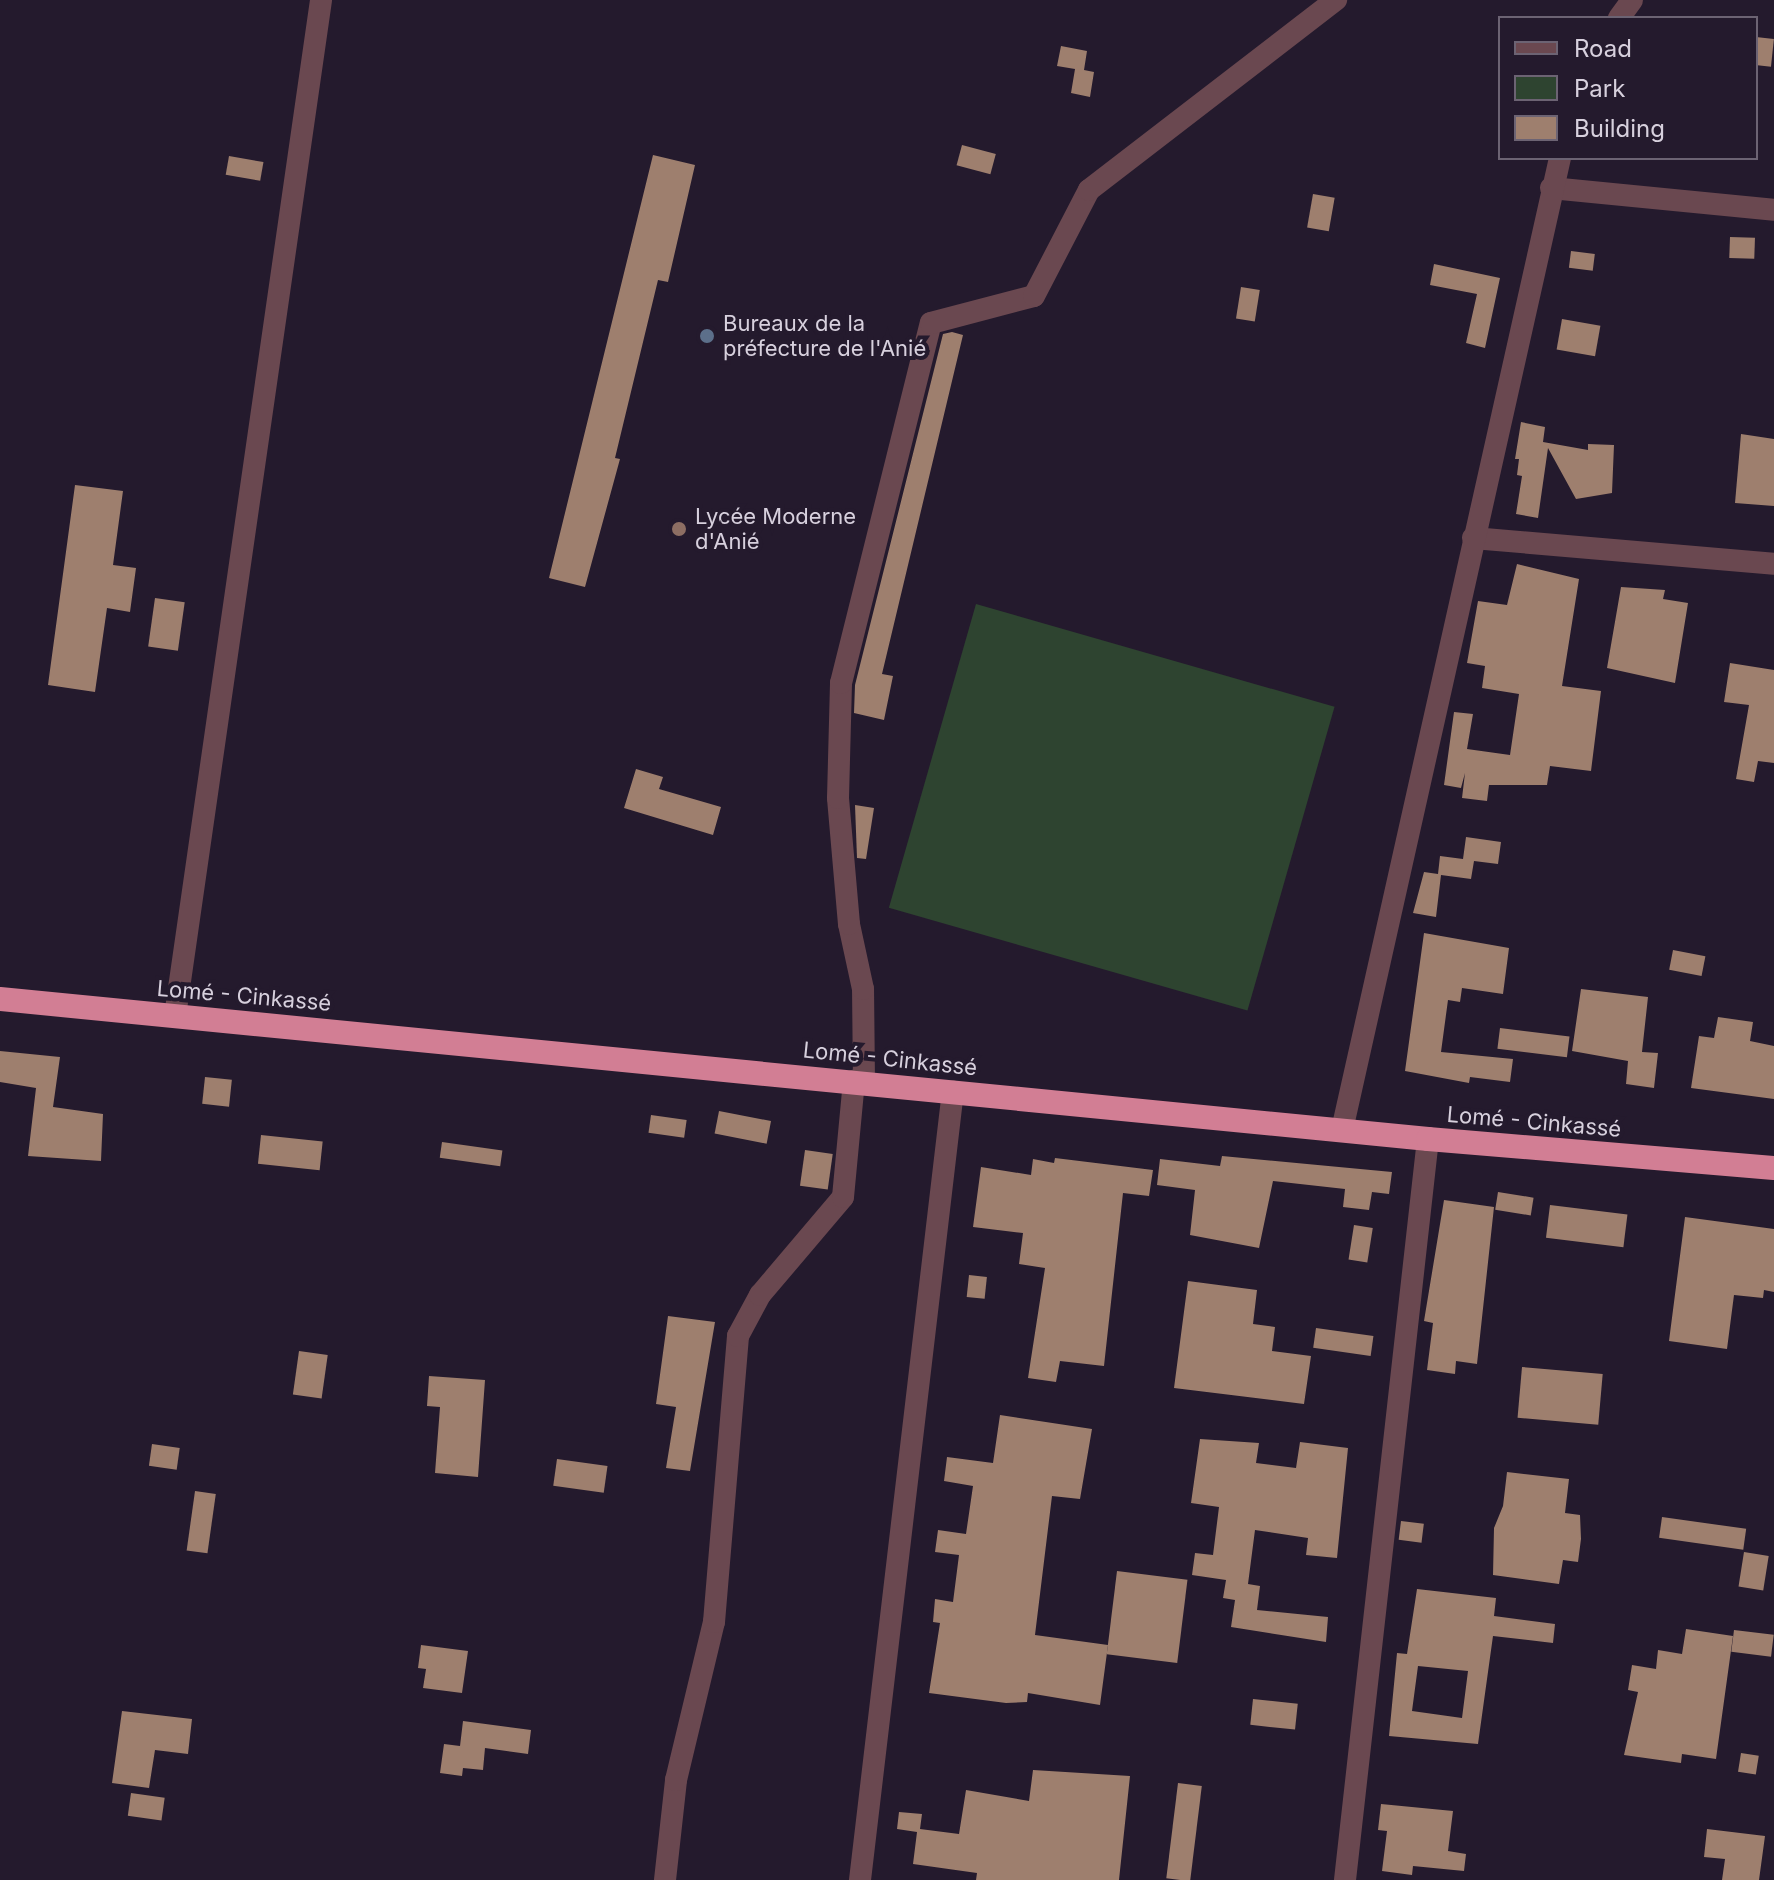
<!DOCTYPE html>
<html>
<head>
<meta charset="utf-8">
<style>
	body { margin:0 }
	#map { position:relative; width:1774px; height:1880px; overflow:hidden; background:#241a2d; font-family:Inter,sans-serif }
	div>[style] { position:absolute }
	.green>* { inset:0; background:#2e4430; transform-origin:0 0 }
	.building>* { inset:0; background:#9e7f6e; transform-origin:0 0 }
	.street>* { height:22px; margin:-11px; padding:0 11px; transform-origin:11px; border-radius:11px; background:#6a4850 }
	.highway>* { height:24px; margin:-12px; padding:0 12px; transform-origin:12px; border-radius:12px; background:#d27e94 }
	.dots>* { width:22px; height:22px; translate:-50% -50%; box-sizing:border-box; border:4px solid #241a2d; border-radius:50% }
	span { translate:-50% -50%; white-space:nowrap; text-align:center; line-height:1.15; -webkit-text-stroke:8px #241a2d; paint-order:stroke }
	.poi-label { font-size:22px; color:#d7d0dd }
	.left { translate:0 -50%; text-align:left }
	.street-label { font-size:22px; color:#d7d0dd }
	.legend { position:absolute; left:1498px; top:16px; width:260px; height:144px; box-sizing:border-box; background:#241a2d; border:2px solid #6c6373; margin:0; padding:10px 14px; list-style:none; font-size:24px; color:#d7d0dd }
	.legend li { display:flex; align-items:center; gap:16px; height:40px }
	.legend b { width:40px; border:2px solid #6c6373 }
</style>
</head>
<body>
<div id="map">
	<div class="green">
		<i style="left:976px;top:604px;width:373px;height:316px;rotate:16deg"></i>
	</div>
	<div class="building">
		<i style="left:1756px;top:37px;width:18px;height:28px;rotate:6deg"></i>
		<i style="clip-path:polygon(1061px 46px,1087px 51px,1084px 70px,1094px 72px,1090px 97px,1071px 93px,1075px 69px,1057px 66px)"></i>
		<i style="left:962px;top:145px;width:35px;height:21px;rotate:15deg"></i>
		<i style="clip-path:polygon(653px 155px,695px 165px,668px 282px,658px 280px,615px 458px,620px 459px,585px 587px,549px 578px)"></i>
		<i style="left:229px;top:156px;width:35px;height:19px;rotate:10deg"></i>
		<i style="left:1313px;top:194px;width:22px;height:34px;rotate:10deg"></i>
		<i style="left:1730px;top:237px;width:25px;height:21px;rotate:2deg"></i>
		<i style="left:1571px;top:251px;width:24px;height:17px;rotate:7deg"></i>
		<i style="clip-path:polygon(1434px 264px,1500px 278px,1485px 348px,1466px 343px,1477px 294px,1430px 285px)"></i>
		<i style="left:1241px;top:287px;width:19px;height:32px;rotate:9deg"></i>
		<i style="left:1562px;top:319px;width:39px;height:31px;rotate:10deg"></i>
		<i style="clip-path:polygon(952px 332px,963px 335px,882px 674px,893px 676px,884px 720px,854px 713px,855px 685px,943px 334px)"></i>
		<i style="clip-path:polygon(1521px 422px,1545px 427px,1543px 442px,1588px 450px,1588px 444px,1614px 445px,1612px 493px,1576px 499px,1548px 448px,1538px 518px,1516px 514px,1522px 476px,1517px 475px,1519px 459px,1515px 459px)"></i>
		<i style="clip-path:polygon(1741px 434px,1774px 439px,1774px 506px,1735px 503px)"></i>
		<i style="clip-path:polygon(75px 485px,123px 491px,113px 565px,136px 568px,130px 612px,107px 608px,95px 692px,48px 685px)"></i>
		<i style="clip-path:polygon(1517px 564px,1579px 579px,1562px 686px,1601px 691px,1591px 771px,1550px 766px,1547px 785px,1489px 785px,1487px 801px,1462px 798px,1465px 773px,1461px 788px,1444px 785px,1454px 712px,1473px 714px,1467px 749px,1510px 755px,1519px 694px,1482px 688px,1485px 666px,1467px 663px,1478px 601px,1507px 605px)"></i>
		<i style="clip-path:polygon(1621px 587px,1665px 590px,1663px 599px,1688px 603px,1675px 683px,1607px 668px)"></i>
		<i style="left:155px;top:598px;width:30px;height:49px;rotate:8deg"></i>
		<i style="clip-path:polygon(1730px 663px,1774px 670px,1774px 763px,1758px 761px,1754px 782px,1736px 779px,1749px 705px,1724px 702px)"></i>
		<i style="clip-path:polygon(636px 769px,663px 777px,659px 789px,721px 807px,713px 835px,624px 808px)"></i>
		<i style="clip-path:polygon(855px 805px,874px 808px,866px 859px,857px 858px)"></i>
		<i style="clip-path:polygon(1466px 837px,1501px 842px,1498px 864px,1474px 861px,1471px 879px,1441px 875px,1436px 917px,1413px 913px,1424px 872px,1438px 874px,1440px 856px,1463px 859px)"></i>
		<i style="clip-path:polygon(1424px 933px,1509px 948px,1503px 994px,1462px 988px,1460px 1002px,1448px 1000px,1441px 1052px,1513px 1059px,1510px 1082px,1470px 1077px,1469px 1083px,1405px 1071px)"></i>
		<i style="left:1673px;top:950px;width:33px;height:20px;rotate:11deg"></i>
		<i style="clip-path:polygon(1581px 989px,1648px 997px,1642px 1052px,1658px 1053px,1654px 1088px,1626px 1084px,1628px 1061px,1572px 1051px)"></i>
		<i style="clip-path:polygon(1718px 1017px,1753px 1022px,1750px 1041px,1774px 1046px,1774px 1099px,1691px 1088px,1699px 1036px,1714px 1038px)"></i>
		<i style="left:1500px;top:1028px;width:70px;height:21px;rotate:7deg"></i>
		<i style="clip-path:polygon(0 1051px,60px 1057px,53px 1107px,103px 1114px,101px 1161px,28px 1156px,36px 1088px,0 1082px)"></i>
		<i style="left:205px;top:1077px;width:27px;height:27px;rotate:6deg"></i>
		<i style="left:719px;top:1111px;width:53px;height:23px;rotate:11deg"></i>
		<i style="left:651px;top:1115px;width:36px;height:18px;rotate:8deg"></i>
		<i style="left:261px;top:1135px;width:62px;height:29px;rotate:6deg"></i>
		<i style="left:442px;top:1142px;width:61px;height:16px;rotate:8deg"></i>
		<i style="left:805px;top:1150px;width:28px;height:36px;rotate:8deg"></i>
		<i style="clip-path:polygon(1222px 1156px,1392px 1172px,1389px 1194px,1372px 1192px,1369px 1210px,1343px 1207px,1345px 1189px,1273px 1181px,1259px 1248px,1190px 1235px,1195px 1190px,1157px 1185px,1160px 1159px,1220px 1166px)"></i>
		<i style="clip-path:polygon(1055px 1158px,1153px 1170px,1149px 1196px,1123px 1193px,1104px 1366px,1060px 1361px,1056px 1382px,1028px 1378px,1045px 1268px,1019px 1264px,1023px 1233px,973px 1227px,981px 1167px,1031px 1175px,1033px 1159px,1054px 1163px)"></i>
		<i style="left:1498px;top:1192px;width:36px;height:18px;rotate:9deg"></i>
		<i style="clip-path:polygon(1444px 1200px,1494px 1207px,1477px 1364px,1456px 1361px,1455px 1374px,1427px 1370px,1433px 1323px,1424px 1321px)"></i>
		<i style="left:1550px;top:1205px;width:78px;height:33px;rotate:7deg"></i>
		<i style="clip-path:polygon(1685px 1217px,1774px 1229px,1774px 1292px,1764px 1290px,1763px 1298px,1734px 1295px,1727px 1349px,1669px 1341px)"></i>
		<i style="left:1354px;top:1225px;width:19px;height:35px;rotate:9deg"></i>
		<i style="left:969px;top:1275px;width:18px;height:22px;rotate:6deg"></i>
		<i style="clip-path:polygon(1188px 1281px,1257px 1290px,1253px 1324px,1275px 1327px,1272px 1351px,1311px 1356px,1304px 1404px,1174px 1388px)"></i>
		<i style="clip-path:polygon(668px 1316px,715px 1322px,690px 1471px,666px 1468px,676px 1407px,656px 1404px)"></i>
		<i style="left:1316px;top:1328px;width:58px;height:20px;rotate:8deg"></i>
		<i style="left:299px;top:1351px;width:29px;height:44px;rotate:8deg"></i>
		<i style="left:1522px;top:1367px;width:81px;height:51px;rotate:5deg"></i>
		<i style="clip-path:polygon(429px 1376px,485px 1380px,478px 1477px,435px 1473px,440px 1407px,427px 1406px)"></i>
		<i style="clip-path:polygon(1000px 1415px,1092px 1429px,1080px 1499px,1052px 1496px,1035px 1635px,1108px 1645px,1100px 1705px,1028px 1693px,1027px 1702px,1006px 1703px,929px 1693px,940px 1623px,933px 1622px,935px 1599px,953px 1602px,959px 1555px,935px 1552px,938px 1530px,966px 1534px,973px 1486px,944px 1481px,947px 1457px,993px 1463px)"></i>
		<i style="clip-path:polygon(1200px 1439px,1259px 1443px,1256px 1463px,1296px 1468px,1300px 1442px,1348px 1448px,1337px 1558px,1306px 1555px,1308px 1538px,1255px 1530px,1248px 1584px,1260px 1586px,1257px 1610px,1328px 1617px,1326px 1642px,1231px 1627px,1235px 1600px,1223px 1598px,1226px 1580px,1192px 1575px,1195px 1553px,1213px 1555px,1219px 1507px,1191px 1503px)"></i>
		<i style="left:152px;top:1444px;width:28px;height:22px;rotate:8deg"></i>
		<i style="left:557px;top:1459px;width:51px;height:27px;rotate:8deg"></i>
		<i style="clip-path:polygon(1507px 1472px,1569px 1479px,1565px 1513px,1580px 1515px,1581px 1539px,1578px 1562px,1563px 1560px,1559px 1584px,1493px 1575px,1494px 1528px,1503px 1506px)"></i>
		<i style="left:195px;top:1491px;width:21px;height:60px;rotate:8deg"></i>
		<i style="left:1662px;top:1517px;width:85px;height:21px;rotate:8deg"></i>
		<i style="left:1401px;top:1521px;width:23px;height:19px;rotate:7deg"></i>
		<i style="left:1744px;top:1552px;width:25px;height:35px;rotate:9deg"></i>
		<i style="left:1117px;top:1571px;width:71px;height:84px;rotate:7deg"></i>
		<i style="clip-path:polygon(evenodd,1417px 1589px,1496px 1598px,1494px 1616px,1555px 1624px,1553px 1643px,1493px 1636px,1478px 1744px,1389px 1736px,1397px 1653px,1407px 1654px,1417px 1589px,1418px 1666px,1468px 1671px,1462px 1718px,1412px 1711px,1418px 1666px)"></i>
		<i style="clip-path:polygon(1686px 1629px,1733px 1636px,1716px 1759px,1682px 1754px,1681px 1763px,1624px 1755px,1638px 1692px,1628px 1690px,1632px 1665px,1656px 1669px,1658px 1650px,1682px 1654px)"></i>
		<i style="left:1734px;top:1630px;width:40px;height:22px;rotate:7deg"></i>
		<i style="clip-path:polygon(421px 1645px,468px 1651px,462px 1693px,423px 1688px,426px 1669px,418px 1668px)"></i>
		<i style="left:1253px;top:1699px;width:45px;height:26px;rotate:6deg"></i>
		<i style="clip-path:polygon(122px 1711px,192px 1719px,188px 1754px,155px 1750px,149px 1788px,112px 1783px)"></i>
		<i style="clip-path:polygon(463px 1721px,531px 1730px,528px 1754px,485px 1748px,483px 1770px,463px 1768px,462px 1776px,440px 1773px,444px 1744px,460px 1746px)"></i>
		<i style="left:1741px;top:1753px;width:18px;height:19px;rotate:9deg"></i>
		<i style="clip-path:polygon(1033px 1770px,1130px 1776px,1119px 1880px,976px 1880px,977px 1873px,913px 1864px,917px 1832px,897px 1829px,899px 1812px,922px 1814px,920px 1829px,959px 1834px,966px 1790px,1029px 1801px)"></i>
		<i style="left:1178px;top:1783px;width:24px;height:96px;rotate:7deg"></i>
		<i style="left:131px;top:1793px;width:34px;height:23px;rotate:8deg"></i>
		<i style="clip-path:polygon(1381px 1804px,1453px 1811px,1448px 1851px,1466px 1854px,1464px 1871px,1413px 1866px,1412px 1875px,1382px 1871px,1387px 1831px,1378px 1830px)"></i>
		<i style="clip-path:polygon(1707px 1829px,1765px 1836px,1759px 1880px,1722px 1880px,1725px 1859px,1704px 1857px)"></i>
	</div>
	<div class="street">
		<i style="left:1619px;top:18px;width:22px;rotate:-54deg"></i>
		<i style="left:1551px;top:188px;width:224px;rotate:5.6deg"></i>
		<i style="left:1473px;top:538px;width:302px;rotate:4.9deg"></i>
		<i style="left:175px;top:1016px;width:1026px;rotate:-81.82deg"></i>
		<i style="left:864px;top:1082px;width:93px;rotate:-90.6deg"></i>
		<i style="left:863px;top:989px;width:66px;rotate:-102.2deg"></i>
		<i style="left:849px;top:924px;width:126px;rotate:-95deg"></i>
		<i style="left:838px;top:798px;width:115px;rotate:-88.5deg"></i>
		<i style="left:841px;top:683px;width:371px;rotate:-76deg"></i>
		<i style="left:931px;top:323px;width:106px;rotate:-14.7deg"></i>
		<i style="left:1034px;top:296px;width:119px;rotate:-62.6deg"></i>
		<i style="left:1089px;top:190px;width:312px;rotate:-37.6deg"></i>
		<i style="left:1342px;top:1130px;width:996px;rotate:-77.36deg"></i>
		<i style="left:665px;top:1880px;width:101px;rotate:-83.7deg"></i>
		<i style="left:676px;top:1780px;width:163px;rotate:-76.5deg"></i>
		<i style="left:714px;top:1622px;width:287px;rotate:-85.2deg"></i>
		<i style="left:738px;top:1336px;width:47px;rotate:-61.8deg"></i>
		<i style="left:760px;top:1295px;width:128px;rotate:-49.7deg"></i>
		<i style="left:843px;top:1197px;width:117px;rotate:-84.6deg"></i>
		<i style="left:860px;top:1880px;width:794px;rotate:-83.28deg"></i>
		<i style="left:1345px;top:1880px;width:746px;rotate:-83.61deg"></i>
	</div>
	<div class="highway">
		<i style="left:0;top:999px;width:1435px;rotate:5.6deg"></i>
		<i style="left:1428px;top:1139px;width:347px;rotate:4.8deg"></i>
	</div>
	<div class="dots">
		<i style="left:707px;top:336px;background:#5c6f8a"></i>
		<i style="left:679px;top:529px;background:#8d6e63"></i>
	</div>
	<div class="poi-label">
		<span class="left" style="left:723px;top:336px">Bureaux de la<br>préfecture de l'Anié</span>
		<span class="left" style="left:695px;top:529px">Lycée Moderne<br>d'Anié</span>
	</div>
	<div class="street-label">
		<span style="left:244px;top:996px;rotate:5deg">Lomé - Cinkassé</span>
		<span style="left:890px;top:1059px;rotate:6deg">Lomé - Cinkassé</span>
		<span style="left:1534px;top:1122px;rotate:5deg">Lomé - Cinkassé</span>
	</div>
	<ul class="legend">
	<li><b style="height:10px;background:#6a4850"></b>Road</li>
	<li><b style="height:22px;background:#2e4430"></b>Park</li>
	<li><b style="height:22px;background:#9e7f6e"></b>Building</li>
	</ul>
</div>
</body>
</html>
